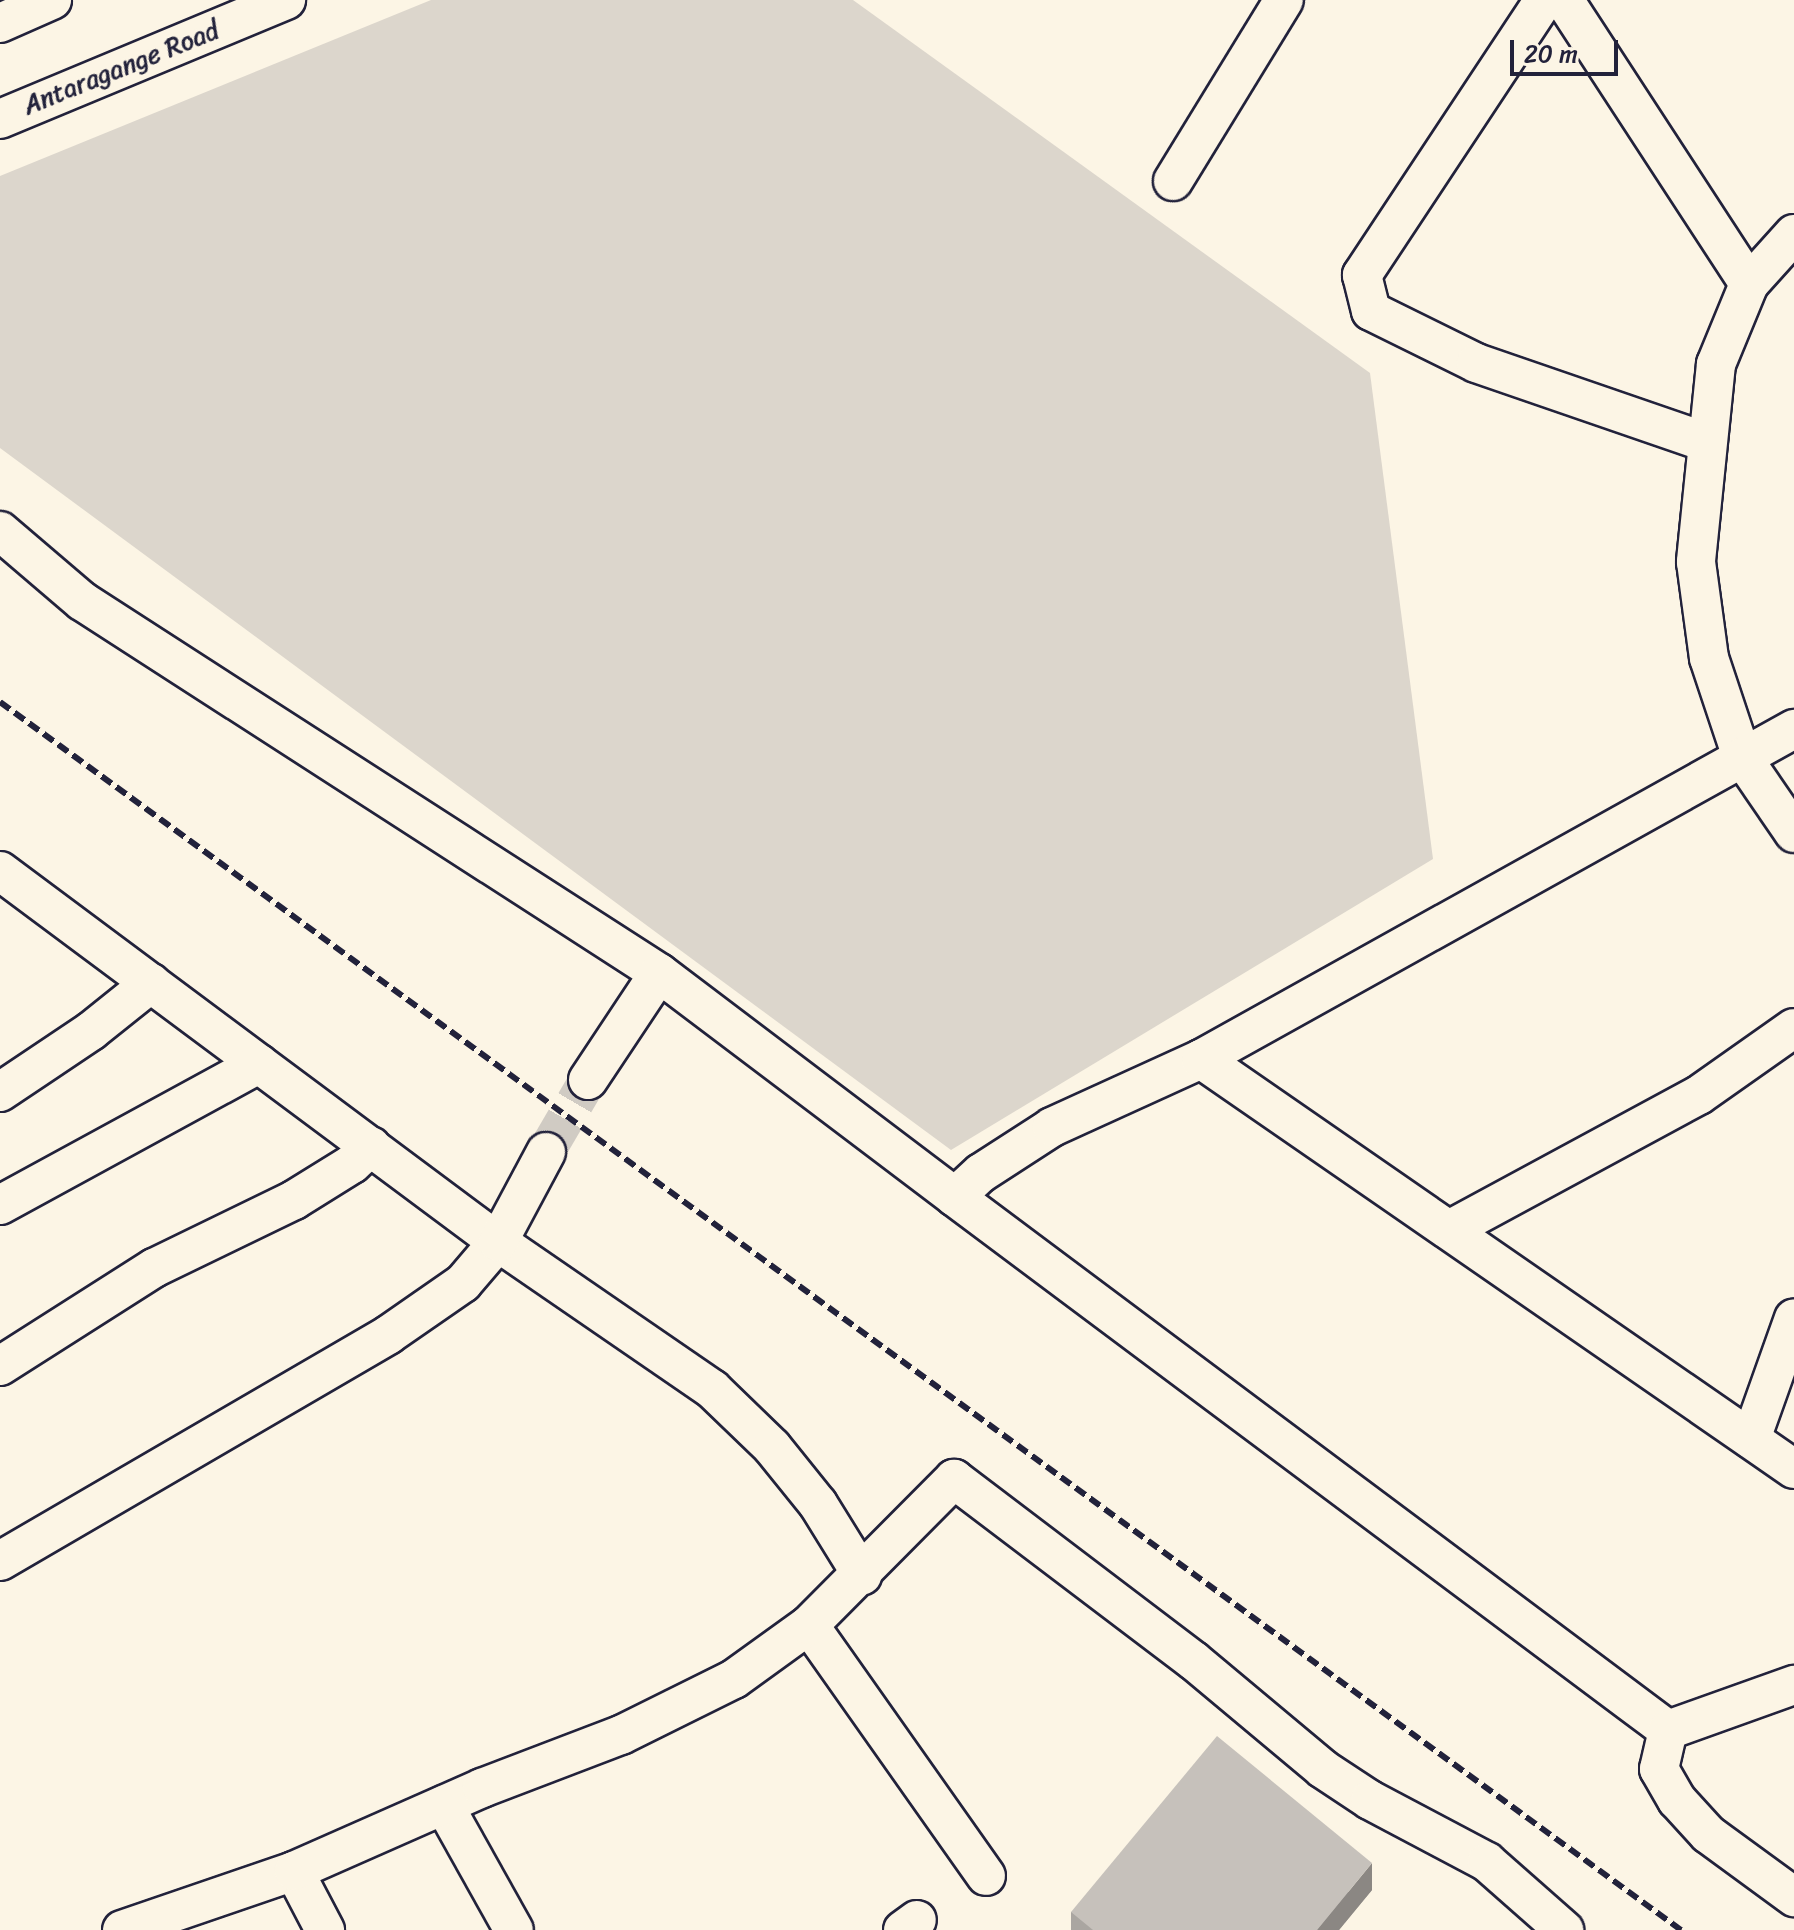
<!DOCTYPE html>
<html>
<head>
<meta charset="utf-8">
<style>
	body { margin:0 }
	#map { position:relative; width:1794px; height:1930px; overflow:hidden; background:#fcf5e5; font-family:Sriracha,sans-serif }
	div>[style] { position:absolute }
	.green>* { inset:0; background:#dcd6cc }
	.minor-tunnel>* { height:38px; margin-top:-19px; transform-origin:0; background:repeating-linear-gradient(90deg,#d0cbc3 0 38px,transparent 0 57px) }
	.roads { filter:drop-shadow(2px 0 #22223b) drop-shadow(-2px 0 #22223b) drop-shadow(0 2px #22223b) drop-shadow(0 -2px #22223b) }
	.minor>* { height:38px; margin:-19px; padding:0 19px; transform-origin:19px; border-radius:19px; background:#fcf5e5 }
	.rail>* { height:6px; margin-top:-3px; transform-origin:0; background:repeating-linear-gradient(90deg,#22223b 0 12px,transparent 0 18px) }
	.wall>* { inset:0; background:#aaa6a1 }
	.shaded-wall>* { inset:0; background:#8b8783 }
	.building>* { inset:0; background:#c6c1bb }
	span { translate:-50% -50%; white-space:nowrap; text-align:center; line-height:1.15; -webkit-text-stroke:6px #fcf5e5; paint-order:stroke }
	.street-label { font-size:26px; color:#22223b }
	.scale { position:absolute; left:1510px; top:40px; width:108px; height:36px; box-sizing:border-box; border:4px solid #22223b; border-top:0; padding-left:10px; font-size:24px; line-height:28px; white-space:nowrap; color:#22223b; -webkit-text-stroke:6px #fcf5e5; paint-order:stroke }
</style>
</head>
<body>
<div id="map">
	<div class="green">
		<i style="clip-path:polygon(431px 0,853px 0,1370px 373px,1433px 859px,951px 1150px,0 448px,0 176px)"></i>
	</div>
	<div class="minor-tunnel">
		<i style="left:546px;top:1152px;width:83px;rotate:-59.7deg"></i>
	</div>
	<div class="roads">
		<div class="minor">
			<i style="left:1544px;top:0;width:330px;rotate:123.5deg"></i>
			<i style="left:1362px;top:275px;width:37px;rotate:76deg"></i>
			<i style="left:1371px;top:311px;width:117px;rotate:26.3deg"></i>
			<i style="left:1476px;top:363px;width:243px;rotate:19deg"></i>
			<i style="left:1564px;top:0;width:339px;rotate:56.9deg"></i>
			<i style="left:0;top:23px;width:57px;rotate:-23.9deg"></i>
			<i style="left:0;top:119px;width:310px;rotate:-22.6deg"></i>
			<i style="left:1173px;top:181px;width:212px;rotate:-58.5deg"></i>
			<i style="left:1794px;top:234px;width:67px;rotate:132deg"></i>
			<i style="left:1749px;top:284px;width:87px;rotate:112.4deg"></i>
			<i style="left:1716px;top:364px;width:199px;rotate:95.8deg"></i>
			<i style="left:1696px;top:562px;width:97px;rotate:82.3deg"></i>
			<i style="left:1709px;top:658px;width:104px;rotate:71.6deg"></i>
			<i style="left:1742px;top:757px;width:92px;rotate:55.6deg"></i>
			<i style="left:0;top:531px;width:108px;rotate:40.5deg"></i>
			<i style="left:82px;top:601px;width:687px;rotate:32.81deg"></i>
			<i style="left:659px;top:973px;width:371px;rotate:37.1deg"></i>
			<i style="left:955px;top:1197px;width:35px;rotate:-43deg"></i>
			<i style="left:981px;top:1173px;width:85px;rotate:-32.9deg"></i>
			<i style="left:1052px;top:1127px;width:164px;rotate:-24.5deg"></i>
			<i style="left:1201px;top:1059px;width:679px;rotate:-29.1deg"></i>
			<i style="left:0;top:871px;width:621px;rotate:36.69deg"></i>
			<i style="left:498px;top:1242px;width:260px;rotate:34.5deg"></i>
			<i style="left:712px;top:1389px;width:83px;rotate:44deg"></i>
			<i style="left:772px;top:1447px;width:73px;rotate:51.1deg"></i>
			<i style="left:818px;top:1504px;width:84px;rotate:58.2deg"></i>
			<i style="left:1201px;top:1059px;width:721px;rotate:34.66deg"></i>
			<i style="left:588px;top:1080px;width:128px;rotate:-56.4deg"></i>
			<i style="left:0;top:1092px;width:110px;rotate:-33.8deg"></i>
			<i style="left:91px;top:1031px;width:77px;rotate:-38.7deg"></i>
			<i style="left:955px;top:1197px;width:890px;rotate:36.78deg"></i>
			<i style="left:0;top:1205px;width:295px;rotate:-28.6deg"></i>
			<i style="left:1449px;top:1230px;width:284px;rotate:-28.4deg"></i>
			<i style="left:1699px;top:1095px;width:116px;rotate:-35.2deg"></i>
			<i style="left:0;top:1366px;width:183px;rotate:-32.5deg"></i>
			<i style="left:154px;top:1268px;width:156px;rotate:-25.9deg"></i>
			<i style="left:294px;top:1200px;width:68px;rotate:-31.8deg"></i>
			<i style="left:352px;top:1164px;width:26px;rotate:-43deg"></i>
			<i style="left:1751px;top:1439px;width:128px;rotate:-70.4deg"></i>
			<i style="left:0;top:1561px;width:449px;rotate:-30.2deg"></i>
			<i style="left:388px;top:1335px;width:91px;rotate:-34.7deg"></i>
			<i style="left:463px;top:1283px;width:54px;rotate:-49.5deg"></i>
			<i style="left:498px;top:1242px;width:102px;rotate:-61.9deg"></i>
			<i style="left:809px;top:1625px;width:307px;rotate:54.8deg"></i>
			<i style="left:1668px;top:1730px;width:40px;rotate:103deg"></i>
			<i style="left:1659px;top:1769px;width:36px;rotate:60deg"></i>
			<i style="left:1677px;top:1800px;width:46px;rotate:47.6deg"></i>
			<i style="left:1708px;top:1834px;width:107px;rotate:36.2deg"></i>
			<i style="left:1668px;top:1730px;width:134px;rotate:-19.7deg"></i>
			<i style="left:444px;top:1805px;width:143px;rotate:60.8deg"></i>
			<i style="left:294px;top:1871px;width:67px;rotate:62.3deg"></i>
			<i style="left:122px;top:1930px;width:182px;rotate:-18.9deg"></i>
			<i style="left:294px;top:1871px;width:206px;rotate:-23.8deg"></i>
			<i style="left:482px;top:1788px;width:149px;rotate:-20.9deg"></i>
			<i style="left:621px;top:1735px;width:126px;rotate:-26.4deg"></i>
			<i style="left:734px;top:1679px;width:92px;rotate:-35.8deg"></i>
			<i style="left:809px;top:1625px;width:206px;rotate:-45.2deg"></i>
			<i style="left:954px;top:1479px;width:301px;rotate:37.2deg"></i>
			<i style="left:1194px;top:1661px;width:168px;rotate:39.9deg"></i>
			<i style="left:1323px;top:1769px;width:56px;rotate:33.4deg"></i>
			<i style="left:1370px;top:1800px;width:132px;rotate:27.9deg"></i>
			<i style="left:1487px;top:1862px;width:103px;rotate:41.4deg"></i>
			<i style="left:903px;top:1930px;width:17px;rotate:-36deg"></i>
		</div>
	</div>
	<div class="rail">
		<i style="left:0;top:702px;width:2082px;rotate:36.15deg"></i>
	</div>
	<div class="wall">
		<i style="clip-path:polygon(1372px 1890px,1339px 1930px,1071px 1930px,1071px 1912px)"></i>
	</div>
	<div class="shaded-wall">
		<i style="clip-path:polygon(1372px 1863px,1372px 1890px,1339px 1930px,1317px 1930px)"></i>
	</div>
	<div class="building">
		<i style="clip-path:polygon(1217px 1736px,1372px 1863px,1317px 1930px,1093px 1930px,1071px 1912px)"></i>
	</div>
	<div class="street-label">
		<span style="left:121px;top:68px;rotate:-22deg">Antaragange Road</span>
	</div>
	<div class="scale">20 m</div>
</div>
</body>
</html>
